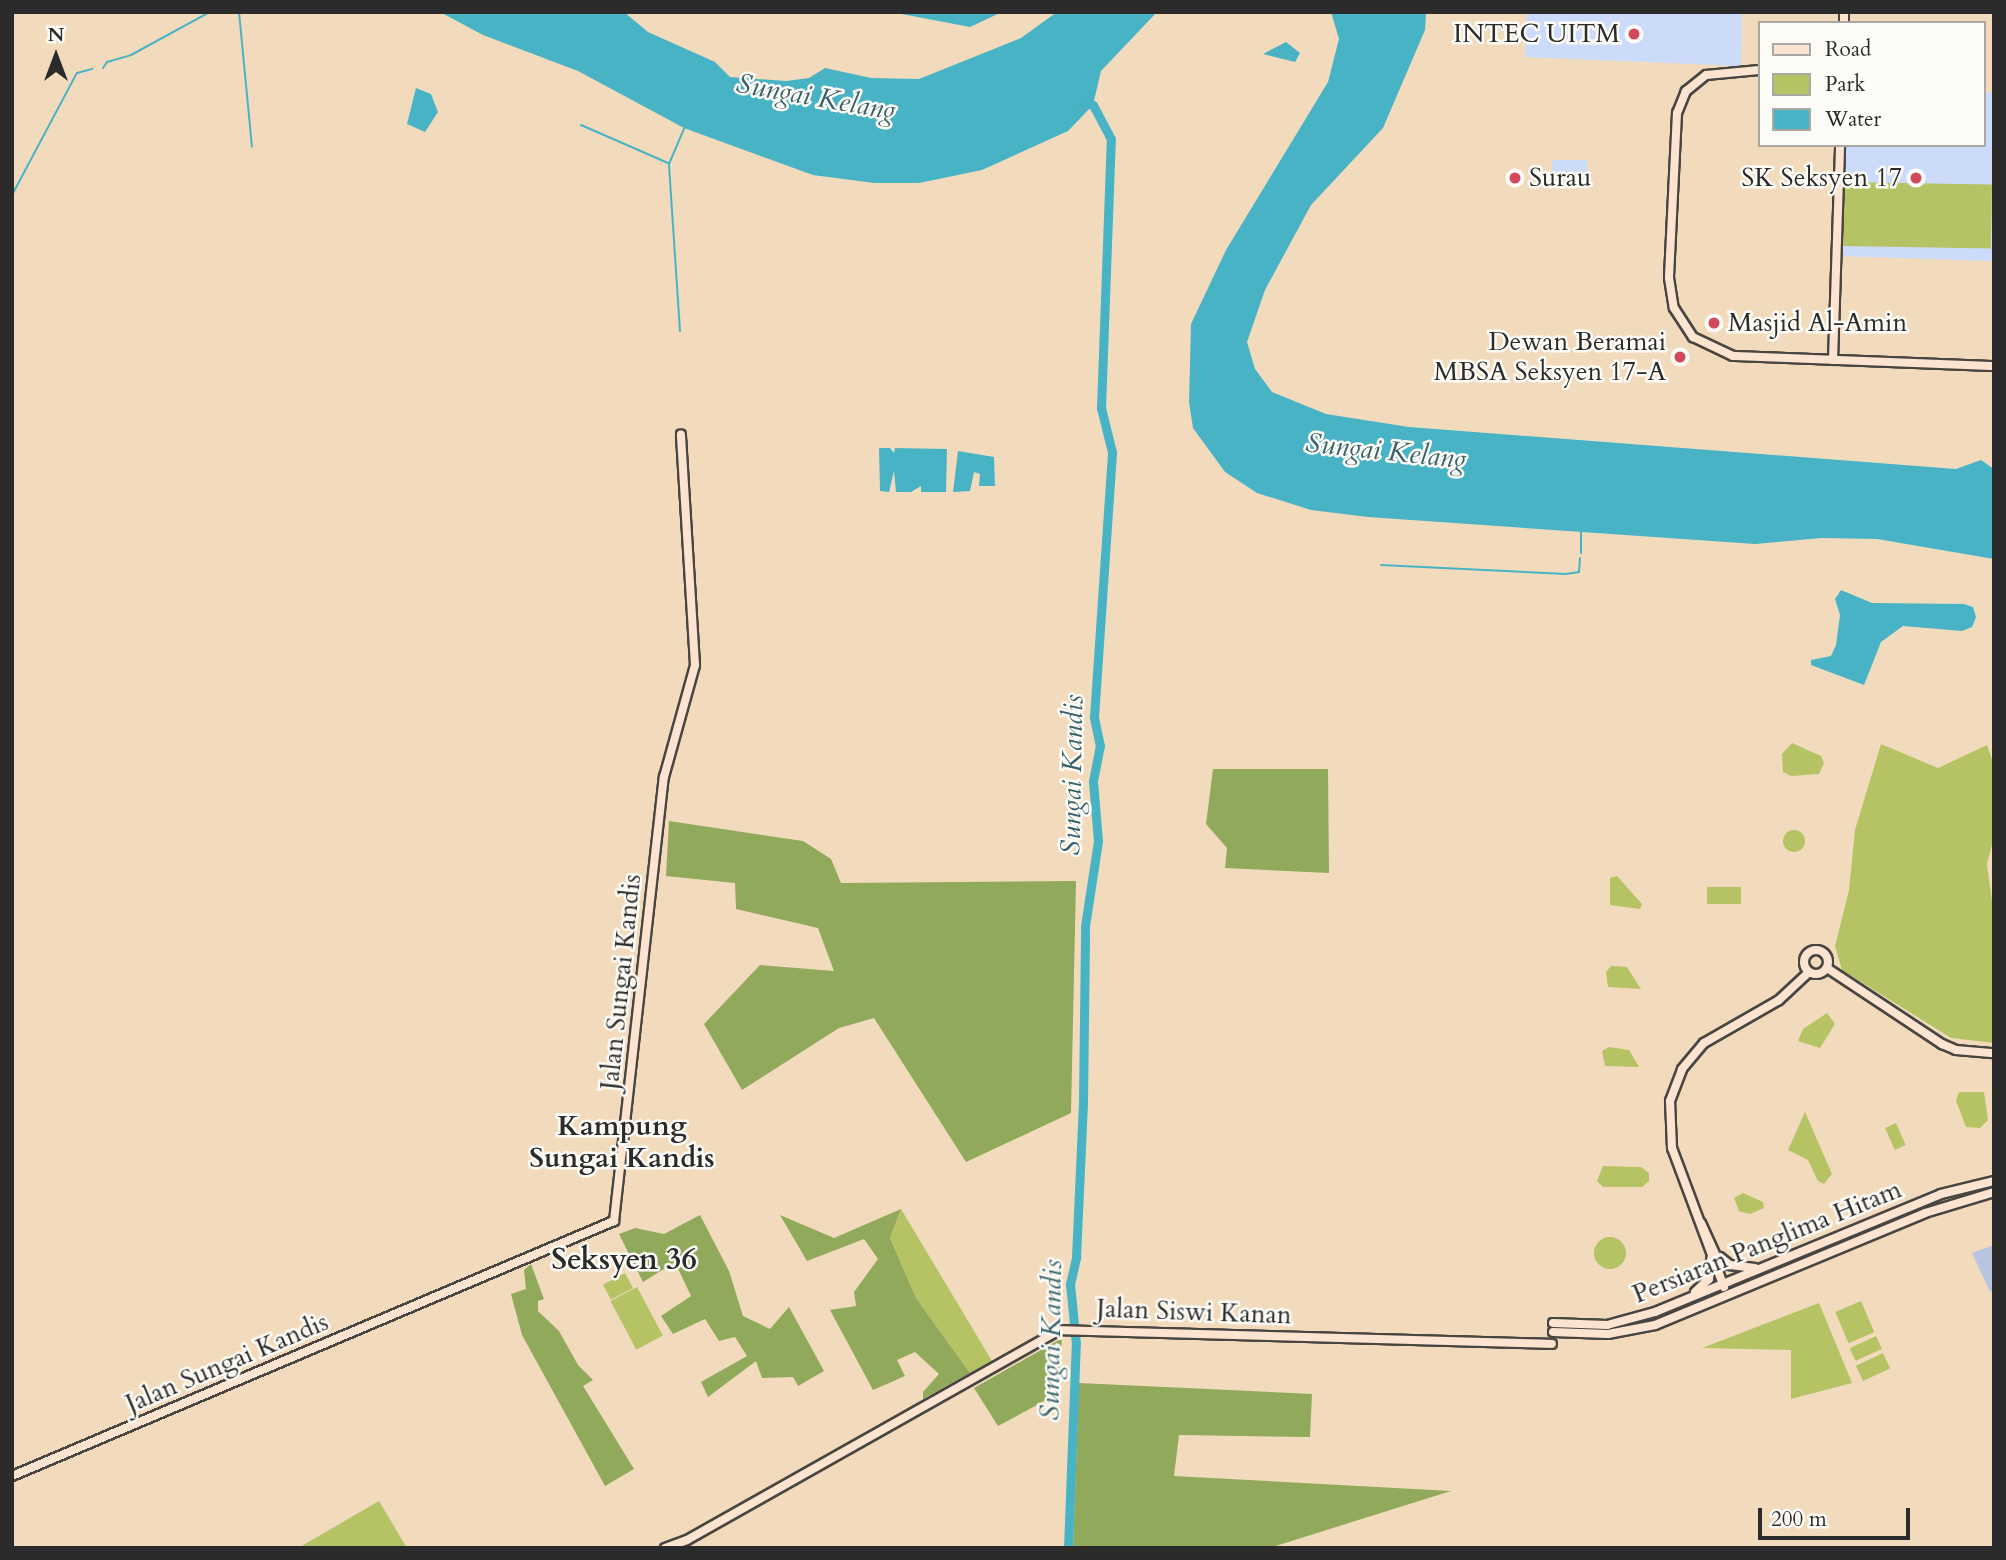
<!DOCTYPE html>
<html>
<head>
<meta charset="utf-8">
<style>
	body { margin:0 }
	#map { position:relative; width:2006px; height:1560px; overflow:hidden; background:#f2dbbd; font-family:Cardo,serif }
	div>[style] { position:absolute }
	.built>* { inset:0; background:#cddbfa; transform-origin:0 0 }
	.industrial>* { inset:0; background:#b9c5de }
	.green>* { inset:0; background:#b6c365; transform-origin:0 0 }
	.round { border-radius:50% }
	.forest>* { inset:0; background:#90a95a }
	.water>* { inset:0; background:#48b3c5 }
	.stream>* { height:2px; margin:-1px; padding:0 1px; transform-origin:1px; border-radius:1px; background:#48b3c5 }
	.river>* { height:9px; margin:-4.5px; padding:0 4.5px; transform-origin:4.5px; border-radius:4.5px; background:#48b3c5 }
	.roads { filter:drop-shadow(2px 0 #494541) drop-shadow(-2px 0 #494541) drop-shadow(0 2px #494541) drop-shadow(0 -2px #494541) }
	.secondary>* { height:8px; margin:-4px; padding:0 4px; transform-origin:4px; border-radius:4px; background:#fde4d1 }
	.secondary>.ring { margin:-4px; padding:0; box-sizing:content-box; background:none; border:8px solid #fde4d1; border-radius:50% }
	.dots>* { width:19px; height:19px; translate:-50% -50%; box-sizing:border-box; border:4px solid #fdfcf7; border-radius:50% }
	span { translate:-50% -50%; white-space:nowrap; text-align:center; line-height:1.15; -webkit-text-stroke:5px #fdfcf7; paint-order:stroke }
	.poi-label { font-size:26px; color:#2b2b2b }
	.right { translate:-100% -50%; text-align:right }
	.left { translate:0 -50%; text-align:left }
	.street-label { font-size:26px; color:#2b2b2b }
	.water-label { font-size:28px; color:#376169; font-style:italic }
	.neighbourhood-label { font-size:28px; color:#2b2b2b; font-weight:700 }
	.quarter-label { font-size:30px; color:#2b2b2b; font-weight:700 }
	.frame { position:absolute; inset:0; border:14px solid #2b2b2b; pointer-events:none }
	.legend { position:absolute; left:1758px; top:21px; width:228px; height:126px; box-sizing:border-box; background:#fdfcf7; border:2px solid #a9a8a5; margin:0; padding:9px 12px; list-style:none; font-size:21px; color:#2b2b2b }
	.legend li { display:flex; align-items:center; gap:14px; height:35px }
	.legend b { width:35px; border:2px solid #a9a8a5 }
	.north { position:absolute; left:21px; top:21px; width:70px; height:70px; -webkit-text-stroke:5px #fdfcf7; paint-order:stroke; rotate:0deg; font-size:19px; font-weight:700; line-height:28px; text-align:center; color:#2b2b2b }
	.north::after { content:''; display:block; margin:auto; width:24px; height:32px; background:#2b2b2b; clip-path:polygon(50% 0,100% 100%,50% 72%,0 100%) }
	.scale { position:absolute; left:1758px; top:1508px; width:152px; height:32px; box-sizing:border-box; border:4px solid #2b2b2b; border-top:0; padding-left:9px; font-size:21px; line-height:24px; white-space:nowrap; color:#2b2b2b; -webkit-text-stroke:5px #fdfcf7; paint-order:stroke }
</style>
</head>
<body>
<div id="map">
	<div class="built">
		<i style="clip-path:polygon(1527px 12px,1742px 12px,1741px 66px,1525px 57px)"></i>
		<i style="clip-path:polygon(1983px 92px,1994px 93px,1994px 261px,1836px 256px,1840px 145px,1983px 145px)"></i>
		<i style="left:1552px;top:160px;width:35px;height:21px"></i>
	</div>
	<div class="industrial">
		<i style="clip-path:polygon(1994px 1245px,1994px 1290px,1990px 1292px,1972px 1253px)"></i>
	</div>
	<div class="green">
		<i style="left:1843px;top:182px;width:149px;height:64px;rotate:1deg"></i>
		<i style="clip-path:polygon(1792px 743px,1821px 756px,1824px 763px,1819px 774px,1791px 776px,1783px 772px,1782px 754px)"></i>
		<i style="clip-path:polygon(1881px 744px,1938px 768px,1987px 745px,1994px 765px,1994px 836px,1987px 864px,1994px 916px,1994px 1043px,1951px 1038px,1842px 970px,1835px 946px,1849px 890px,1855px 830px)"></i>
		<i class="round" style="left:1783px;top:830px;width:22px;height:22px"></i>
		<i style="clip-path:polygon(1617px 876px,1642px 904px,1640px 909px,1610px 905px,1610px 878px)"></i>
		<i style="left:1707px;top:887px;width:34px;height:17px"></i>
		<i style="clip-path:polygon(1611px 966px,1627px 967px,1641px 989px,1608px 987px,1606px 972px)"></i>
		<i style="clip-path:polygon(1827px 1013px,1835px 1024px,1820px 1048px,1798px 1041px,1803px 1029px)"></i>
		<i style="clip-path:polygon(1609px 1047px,1629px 1050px,1639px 1067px,1605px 1066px,1602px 1051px)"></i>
		<i style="clip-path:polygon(1959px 1092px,1984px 1092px,1988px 1120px,1980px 1128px,1966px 1127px,1956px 1101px)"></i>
		<i style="clip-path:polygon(1805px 1112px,1832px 1174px,1824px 1184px,1818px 1181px,1808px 1160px,1788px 1150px)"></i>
		<i style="left:1896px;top:1123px;width:24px;height:12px;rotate:66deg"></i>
		<i style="clip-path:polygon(1603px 1166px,1641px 1167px,1649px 1173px,1649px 1181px,1642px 1187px,1603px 1187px,1597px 1181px)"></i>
		<i style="clip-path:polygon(1743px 1193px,1763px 1202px,1764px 1208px,1750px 1214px,1739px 1211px,1734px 1198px)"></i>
		<i style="clip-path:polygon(901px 1209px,992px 1361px,970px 1373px,916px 1298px,890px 1238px)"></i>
		<i class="round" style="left:1594px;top:1237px;width:32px;height:32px"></i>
		<i style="left:625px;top:1273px;width:17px;height:25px;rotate:62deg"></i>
		<i style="left:637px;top:1287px;width:55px;height:30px;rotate:62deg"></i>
		<i style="left:1861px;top:1301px;width:34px;height:28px;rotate:67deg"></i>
		<i style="clip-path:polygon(1819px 1303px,1852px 1383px,1791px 1399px,1791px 1350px,1702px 1348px)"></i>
		<i style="left:1876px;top:1336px;width:14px;height:29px;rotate:65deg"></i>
		<i style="left:1883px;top:1353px;width:17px;height:30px;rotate:65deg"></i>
		<i style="clip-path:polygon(379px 1501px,407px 1548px,298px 1548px)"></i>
	</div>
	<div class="forest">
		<i style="clip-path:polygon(1213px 769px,1328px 769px,1329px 873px,1225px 868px,1227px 848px,1206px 824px)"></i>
		<i style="clip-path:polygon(669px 821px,803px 841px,831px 859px,841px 883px,1076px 881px,1071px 1113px,966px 1162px,874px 1018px,839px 1028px,742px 1090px,704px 1024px,760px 965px,834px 971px,818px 928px,736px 909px,735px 883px,666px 876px)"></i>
		<i style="clip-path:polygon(901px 1209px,890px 1238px,916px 1298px,970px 1373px,923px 1399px,923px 1392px,939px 1374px,915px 1352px,897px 1360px,905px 1376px,873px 1390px,830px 1310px,856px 1306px,854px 1292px,878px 1259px,864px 1239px,807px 1261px,780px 1215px,834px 1238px)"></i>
		<i style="clip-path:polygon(700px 1215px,729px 1271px,743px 1316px,770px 1329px,789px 1307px,824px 1371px,798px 1386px,793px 1377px,762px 1378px,756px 1361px,708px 1397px,701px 1382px,747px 1356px,735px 1337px,719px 1341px,705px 1319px,673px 1334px,661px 1316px,691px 1296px,675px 1262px,643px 1282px,619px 1234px,635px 1228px,664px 1234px)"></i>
		<i style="clip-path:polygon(531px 1264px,544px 1299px,538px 1301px,538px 1311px,559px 1331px,578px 1365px,593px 1380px,583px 1386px,634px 1469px,605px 1486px,522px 1335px,511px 1294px,526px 1289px,524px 1270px)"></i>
		<i style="clip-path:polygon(1062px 1338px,1057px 1394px,998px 1426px,974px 1388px)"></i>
		<i style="clip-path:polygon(1079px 1383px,1312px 1394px,1310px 1437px,1179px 1435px,1174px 1476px,1451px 1491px,1269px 1548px,1073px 1548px)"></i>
	</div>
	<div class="water">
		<i style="clip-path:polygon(440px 12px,624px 12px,648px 32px,715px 62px,730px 77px,786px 81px,809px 78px,825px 68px,871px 78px,919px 79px,1021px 38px,1057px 12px,1157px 12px,1101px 71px,1093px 105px,1068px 131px,982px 170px,919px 183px,874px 183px,813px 175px,684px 128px,578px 71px,483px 35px)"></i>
		<i style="clip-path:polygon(891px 12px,1002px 12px,970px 27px)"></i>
		<i style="clip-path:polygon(1331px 12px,1426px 12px,1425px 30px,1383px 128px,1311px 205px,1265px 290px,1247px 342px,1255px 369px,1272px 392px,1326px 414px,1409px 427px,1956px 469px,1981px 460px,1994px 469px,1994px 559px,1877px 539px,1821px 538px,1755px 544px,1368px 517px,1311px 510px,1257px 493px,1225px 472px,1193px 428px,1189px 402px,1191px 324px,1226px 250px,1328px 82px,1339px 39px)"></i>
		<i style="clip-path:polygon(1286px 42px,1300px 53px,1295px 62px,1263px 54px)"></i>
		<i style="clip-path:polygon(416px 88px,431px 94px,438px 112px,425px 132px,407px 124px)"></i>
		<i style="clip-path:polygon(879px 448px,890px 448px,894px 453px,895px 448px,947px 449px,946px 492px,921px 492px,921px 486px,911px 492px,896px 492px,894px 471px,889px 492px,880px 491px)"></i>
		<i style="clip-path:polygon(958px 451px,994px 457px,995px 486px,979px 486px,980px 474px,974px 472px,970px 491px,953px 492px)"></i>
		<i style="clip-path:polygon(1841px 590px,1872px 603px,1964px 604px,1973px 607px,1976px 617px,1972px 627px,1962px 631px,1903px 626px,1881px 642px,1864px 685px,1811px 665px,1811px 660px,1831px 656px,1836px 645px,1840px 615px,1835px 599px)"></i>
	</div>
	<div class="stream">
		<i style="left:239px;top:12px;width:135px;rotate:84.5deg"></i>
		<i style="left:103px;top:68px;width:7px;rotate:-56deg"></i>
		<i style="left:107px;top:62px;width:25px;rotate:-16deg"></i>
		<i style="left:131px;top:55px;width:90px;rotate:-28.6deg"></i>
		<i style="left:581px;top:125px;width:95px;rotate:23.6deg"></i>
		<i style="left:12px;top:195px;width:138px;rotate:-62deg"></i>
		<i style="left:77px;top:73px;width:16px;rotate:-15deg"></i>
		<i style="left:680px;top:331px;width:167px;rotate:-93.8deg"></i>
		<i style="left:669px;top:164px;width:39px;rotate:-67deg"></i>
		<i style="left:1581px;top:553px;width:24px;rotate:-90deg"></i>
		<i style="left:1381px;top:565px;width:185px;rotate:2.8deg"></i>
		<i style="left:1566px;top:574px;width:13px;rotate:-9deg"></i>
		<i style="left:1579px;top:572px;width:14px;rotate:-86deg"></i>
	</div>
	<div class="river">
		<i style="left:1068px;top:1548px;width:204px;rotate:-87.8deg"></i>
		<i style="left:1076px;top:1344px;width:60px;rotate:-95.7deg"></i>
		<i style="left:1070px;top:1284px;width:28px;rotate:-77deg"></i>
		<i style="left:1076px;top:1257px;width:156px;rotate:-87.4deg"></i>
		<i style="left:1083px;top:1101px;width:175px;rotate:-89.3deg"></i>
		<i style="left:1085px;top:926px;width:86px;rotate:-81.3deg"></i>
		<i style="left:1098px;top:841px;width:60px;rotate:-94.8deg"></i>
		<i style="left:1093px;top:781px;width:36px;rotate:-79deg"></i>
		<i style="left:1100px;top:746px;width:30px;rotate:-102deg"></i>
		<i style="left:1094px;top:717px;width:266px;rotate:-86.1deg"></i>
		<i style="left:1112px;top:452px;width:45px;rotate:-104deg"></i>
		<i style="left:1101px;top:408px;width:269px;rotate:-87.9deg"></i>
		<i style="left:1111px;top:139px;width:38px;rotate:-118deg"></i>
		<i style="left:1093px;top:105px;width:11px;rotate:-158deg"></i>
	</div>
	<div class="roads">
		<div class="secondary">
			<i style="left:1844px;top:23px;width:11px;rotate:-90deg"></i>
			<i style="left:1759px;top:70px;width:53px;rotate:174.6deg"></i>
			<i style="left:1706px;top:75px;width:26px;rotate:141deg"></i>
			<i style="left:1686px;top:91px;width:24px;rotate:112deg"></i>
			<i style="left:1677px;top:113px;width:165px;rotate:92.8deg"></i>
			<i style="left:1669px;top:278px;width:30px;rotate:81deg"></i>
			<i style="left:1674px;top:308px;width:35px;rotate:57deg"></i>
			<i style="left:1693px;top:337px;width:44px;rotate:25.4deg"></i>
			<i style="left:1733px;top:356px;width:261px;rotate:2.2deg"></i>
			<i style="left:1833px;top:360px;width:215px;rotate:-88.1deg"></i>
			<i class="ring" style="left:1804px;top:950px;width:16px;height:16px"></i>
			<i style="left:1827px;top:968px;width:138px;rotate:33.5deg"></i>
			<i style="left:1942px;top:1044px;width:15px;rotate:23deg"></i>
			<i style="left:1956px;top:1050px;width:38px;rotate:5deg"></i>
			<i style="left:1701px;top:1223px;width:48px;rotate:65.6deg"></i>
			<i style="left:1720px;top:1257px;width:13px;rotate:39deg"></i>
			<i style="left:1730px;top:1265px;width:25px;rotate:7deg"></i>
			<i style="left:1724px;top:1287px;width:148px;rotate:-110.5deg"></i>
			<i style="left:1672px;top:1148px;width:47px;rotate:-92.4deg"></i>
			<i style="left:1670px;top:1101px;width:34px;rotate:-69deg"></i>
			<i style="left:1682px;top:1069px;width:34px;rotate:-50deg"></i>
			<i style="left:1704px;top:1043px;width:86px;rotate:-29.8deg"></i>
			<i style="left:1779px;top:1000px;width:41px;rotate:-43deg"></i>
			<i style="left:1695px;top:1292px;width:19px;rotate:-43deg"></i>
			<i style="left:1709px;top:1279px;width:20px;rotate:-84deg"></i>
			<i style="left:1553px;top:1323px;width:54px;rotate:2.1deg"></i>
			<i style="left:1607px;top:1325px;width:50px;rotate:-15.2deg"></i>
			<i style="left:1655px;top:1312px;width:309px;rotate:-22.4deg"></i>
			<i style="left:1941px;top:1194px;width:55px;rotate:-13.8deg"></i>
			<i style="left:1553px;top:1332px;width:55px;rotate:2.1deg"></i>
			<i style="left:1608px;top:1334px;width:48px;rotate:-10.8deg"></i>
			<i style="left:1655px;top:1325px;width:292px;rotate:-22.5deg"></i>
			<i style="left:1925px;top:1213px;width:72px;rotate:-16.9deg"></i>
			<i style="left:12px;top:1476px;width:654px;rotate:-22.96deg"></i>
			<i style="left:614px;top:1221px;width:447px;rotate:-83.6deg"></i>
			<i style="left:664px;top:777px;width:116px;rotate:-74.5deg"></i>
			<i style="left:695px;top:665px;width:231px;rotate:-93.5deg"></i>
			<i style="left:665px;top:1548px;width:23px;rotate:-20deg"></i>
			<i style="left:687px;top:1540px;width:427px;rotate:-29.4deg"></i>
			<i style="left:1059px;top:1330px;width:493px;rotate:1.6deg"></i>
		</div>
	</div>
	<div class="dots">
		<i style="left:1634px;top:34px;background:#d1495b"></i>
		<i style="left:1515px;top:178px;background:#d1495b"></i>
		<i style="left:1916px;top:178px;background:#d1495b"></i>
		<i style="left:1714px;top:323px;background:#d1495b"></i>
		<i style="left:1680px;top:357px;background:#d1495b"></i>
	</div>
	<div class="poi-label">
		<span class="right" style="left:1620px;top:34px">INTEC UITM</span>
		<span class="left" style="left:1529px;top:178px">Surau</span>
		<span class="right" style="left:1902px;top:178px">SK Seksyen 17</span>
		<span class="left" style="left:1728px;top:323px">Masjid Al-Amin</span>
		<span class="right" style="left:1666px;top:357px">Dewan Beramai<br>MBSA Seksyen 17-A</span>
	</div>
	<div class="street-label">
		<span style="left:621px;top:982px;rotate:-84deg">Jalan Sungai Kandis</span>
		<span style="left:1767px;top:1242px;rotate:-22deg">Persiaran Panglima Hitam</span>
		<span style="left:1194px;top:1312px;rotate:2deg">Jalan Siswi Kanan</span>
		<span style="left:227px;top:1363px;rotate:-23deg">Jalan Sungai Kandis</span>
	</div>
	<div class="water-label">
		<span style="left:816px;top:97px;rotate:10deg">Sungai Kelang</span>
		<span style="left:1386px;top:451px;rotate:6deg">Sungai Kelang</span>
		<span style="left:1072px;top:775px;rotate:-89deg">Sungai Kandis</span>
		<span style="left:1051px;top:1340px;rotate:-89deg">Sungai Kandis</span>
	</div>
	<div class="neighbourhood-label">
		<span style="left:622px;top:1142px">Kampung<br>Sungai Kandis</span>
	</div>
	<div class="quarter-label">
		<span style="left:624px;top:1260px">Seksyen 36</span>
	</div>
	<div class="frame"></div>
	<ul class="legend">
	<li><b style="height:9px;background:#fde4d1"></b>Road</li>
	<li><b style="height:19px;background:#b6c365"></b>Park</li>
	<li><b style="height:19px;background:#48b3c5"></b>Water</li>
	</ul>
	<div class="north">N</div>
	<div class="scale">200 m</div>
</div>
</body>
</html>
